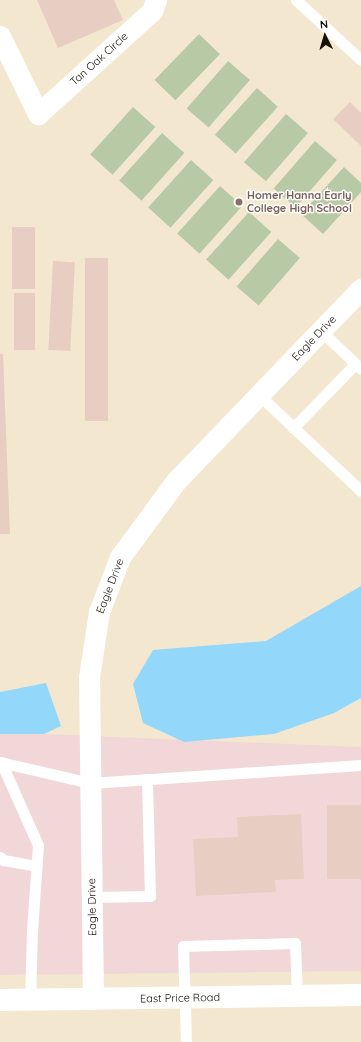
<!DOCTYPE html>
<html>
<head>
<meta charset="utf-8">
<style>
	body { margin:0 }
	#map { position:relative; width:361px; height:1042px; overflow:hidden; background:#f3e8cf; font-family:Quicksand,sans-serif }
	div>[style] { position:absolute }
	.commercial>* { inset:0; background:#f2d7d9 }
	.green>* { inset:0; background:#b8c9a5; transform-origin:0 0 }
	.water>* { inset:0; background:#93d7fa }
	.building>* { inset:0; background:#e8cdc2; transform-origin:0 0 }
	.lane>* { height:11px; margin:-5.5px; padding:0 5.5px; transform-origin:5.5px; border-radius:5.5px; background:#fff }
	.street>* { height:21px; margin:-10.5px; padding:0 10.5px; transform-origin:10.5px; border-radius:10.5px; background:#fff }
	.secondary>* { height:22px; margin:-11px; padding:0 11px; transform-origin:11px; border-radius:11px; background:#fff }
	.dots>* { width:11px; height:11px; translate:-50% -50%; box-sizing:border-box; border:2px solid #fff; border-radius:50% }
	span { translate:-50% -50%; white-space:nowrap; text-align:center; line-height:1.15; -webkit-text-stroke:3px #fff; paint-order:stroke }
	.street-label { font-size:11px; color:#141008 }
	.education-label { font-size:11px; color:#785e54; font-weight:700 }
	.left { translate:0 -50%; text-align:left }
	.north { position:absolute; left:305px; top:16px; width:40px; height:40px; -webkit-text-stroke:3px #fff; paint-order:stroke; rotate:355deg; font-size:11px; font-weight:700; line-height:16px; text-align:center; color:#141008 }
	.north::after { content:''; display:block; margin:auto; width:14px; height:18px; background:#141008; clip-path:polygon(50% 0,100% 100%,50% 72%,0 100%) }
</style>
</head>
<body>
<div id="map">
	<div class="commercial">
		<i style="clip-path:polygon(0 734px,44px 734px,361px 747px,361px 971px,0 975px)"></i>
	</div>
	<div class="green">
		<i style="left:199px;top:34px;width:29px;height:64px;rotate:44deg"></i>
		<i style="left:228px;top:61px;width:29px;height:63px;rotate:41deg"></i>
		<i style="left:257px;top:88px;width:28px;height:63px;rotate:42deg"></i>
		<i style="left:133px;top:107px;width:30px;height:64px;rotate:42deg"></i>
		<i style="left:286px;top:114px;width:29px;height:64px;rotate:41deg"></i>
		<i style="left:162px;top:133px;width:30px;height:64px;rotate:42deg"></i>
		<i style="left:315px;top:141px;width:29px;height:63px;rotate:41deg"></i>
		<i style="left:191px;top:160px;width:30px;height:64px;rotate:42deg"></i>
		<i style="clip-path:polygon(344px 167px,361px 183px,361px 192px,323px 234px,301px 214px)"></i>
		<i style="left:220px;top:186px;width:30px;height:64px;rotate:42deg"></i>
		<i style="left:249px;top:212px;width:30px;height:64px;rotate:42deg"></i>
		<i style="left:278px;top:239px;width:29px;height:63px;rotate:41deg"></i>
	</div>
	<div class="water">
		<i style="clip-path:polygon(361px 586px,361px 698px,334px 713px,274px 734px,184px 742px,143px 723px,133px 684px,153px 650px,266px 641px)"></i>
		<i style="clip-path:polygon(46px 683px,61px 726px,44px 734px,0 734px,0 692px)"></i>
	</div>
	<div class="building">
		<i style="clip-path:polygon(37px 0,114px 0,123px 20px,58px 48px)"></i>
		<i style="clip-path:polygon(350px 102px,361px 113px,361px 146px,333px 119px)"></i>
		<i style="left:12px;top:227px;width:23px;height:62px"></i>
		<i style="left:85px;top:258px;width:23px;height:163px"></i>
		<i style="left:53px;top:261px;width:22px;height:89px;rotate:3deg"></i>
		<i style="left:14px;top:293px;width:21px;height:57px"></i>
		<i style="clip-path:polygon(0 354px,3px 354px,10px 534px,0 534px)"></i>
		<i style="left:361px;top:805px;width:74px;height:34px;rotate:90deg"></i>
		<i style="clip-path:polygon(301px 814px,304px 879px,275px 880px,276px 892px,196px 896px,193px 839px,238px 837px,237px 817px)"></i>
	</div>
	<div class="lane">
		<i style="left:296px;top:0;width:88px;rotate:42.7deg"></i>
		<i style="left:321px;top:331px;width:55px;rotate:43.5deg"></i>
		<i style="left:259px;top:395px;width:140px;rotate:43.3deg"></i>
		<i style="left:293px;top:428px;width:89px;rotate:-45.9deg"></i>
		<i style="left:0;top:762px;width:92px;rotate:13.1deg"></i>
		<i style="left:90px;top:783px;width:272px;rotate:-3.8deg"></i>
		<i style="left:1px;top:762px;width:91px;rotate:66deg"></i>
		<i style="left:38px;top:845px;width:86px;rotate:94deg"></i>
		<i style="left:32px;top:931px;width:69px;rotate:91.7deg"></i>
		<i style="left:0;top:857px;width:4px;rotate:45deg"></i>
		<i style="left:3px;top:860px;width:34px;rotate:10deg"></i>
		<i style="left:92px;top:897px;width:58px;rotate:-1deg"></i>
		<i style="left:150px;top:896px;width:117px;rotate:-91.5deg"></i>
		<i style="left:186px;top:1042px;width:96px;rotate:-91.8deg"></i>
		<i style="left:183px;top:946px;width:112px;rotate:-1.5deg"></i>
		<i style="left:295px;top:943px;width:53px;rotate:87.8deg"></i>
	</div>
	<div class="street">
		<i style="left:0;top:36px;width:87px;rotate:64deg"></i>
		<i style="left:38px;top:114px;width:154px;rotate:-42.1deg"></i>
		<i style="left:152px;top:11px;width:12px;rotate:-70deg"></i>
		<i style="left:93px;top:999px;width:322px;rotate:-90.7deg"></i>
		<i style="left:89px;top:677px;width:66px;rotate:-81.3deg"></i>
		<i style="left:99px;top:612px;width:59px;rotate:-69.1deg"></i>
		<i style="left:120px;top:557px;width:94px;rotate:-53.6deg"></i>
		<i style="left:176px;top:481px;width:267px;rotate:-46.1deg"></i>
	</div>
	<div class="secondary">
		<i style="left:0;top:1000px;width:361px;rotate:-0.8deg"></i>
	</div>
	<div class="dots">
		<i style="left:239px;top:202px;background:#8d6e63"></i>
	</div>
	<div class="street-label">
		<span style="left:99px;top:59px;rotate:-42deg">Tan Oak Circle</span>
		<span style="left:314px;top:338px;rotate:-46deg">Eagle Drive</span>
		<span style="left:110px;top:586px;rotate:-69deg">Eagle Drive</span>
		<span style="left:92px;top:907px;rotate:-91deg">Eagle Drive</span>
		<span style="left:180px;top:998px;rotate:-1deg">East Price Road</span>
	</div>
	<div class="education-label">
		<span class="left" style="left:247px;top:202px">Homer Hanna Early<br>College High School</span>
	</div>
	<div class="north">N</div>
</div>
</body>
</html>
